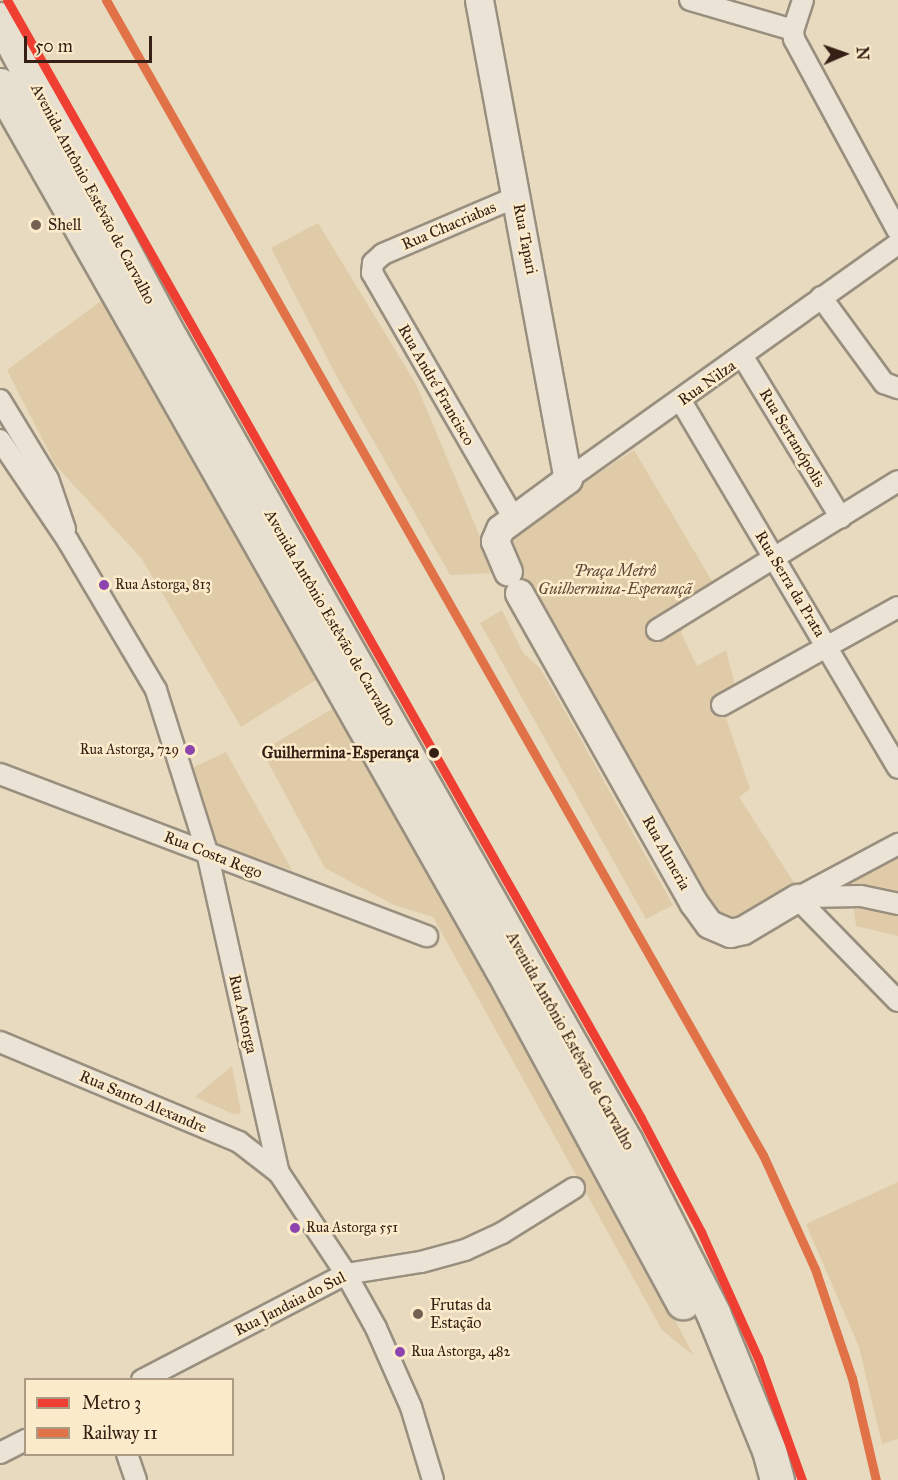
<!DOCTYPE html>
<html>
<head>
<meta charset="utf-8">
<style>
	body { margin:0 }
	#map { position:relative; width:898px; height:1480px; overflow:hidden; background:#e8dabf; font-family:"IM FELL Great Primer",serif }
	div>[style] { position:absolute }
	.green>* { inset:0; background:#dfcba7 }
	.roads { filter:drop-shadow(2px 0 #998f7f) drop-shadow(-2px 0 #998f7f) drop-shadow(0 2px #998f7f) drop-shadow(0 -2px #998f7f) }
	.street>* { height:20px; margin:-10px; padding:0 10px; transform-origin:10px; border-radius:10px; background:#ebe3d6 }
	.secondary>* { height:27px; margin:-13.5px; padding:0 13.5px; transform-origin:13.5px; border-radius:13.5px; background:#ebe3d6 }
	.highway>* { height:33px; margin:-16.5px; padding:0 16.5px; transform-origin:16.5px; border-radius:16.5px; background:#e7dfcf }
	.rail-1>* { height:9px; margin:-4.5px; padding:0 4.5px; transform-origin:4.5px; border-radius:4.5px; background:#e17147 }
	.metro-1>* { height:9px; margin:-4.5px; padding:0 4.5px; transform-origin:4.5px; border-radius:4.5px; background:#ef3f32 }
	.dots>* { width:16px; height:16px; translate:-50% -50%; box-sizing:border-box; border:3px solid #fbebca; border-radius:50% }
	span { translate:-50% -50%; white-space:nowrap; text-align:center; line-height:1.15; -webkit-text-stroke:5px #fbebca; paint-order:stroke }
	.bus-label { font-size:14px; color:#362016 }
	.left { translate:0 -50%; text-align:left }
	.right { translate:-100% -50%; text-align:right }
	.street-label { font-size:16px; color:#362016 }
	.poi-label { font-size:16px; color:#362016 }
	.park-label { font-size:16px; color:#5e4836; font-style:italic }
	.stop-label { font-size:16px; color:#362016; font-weight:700 }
	.legend { position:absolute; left:24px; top:1378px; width:210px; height:78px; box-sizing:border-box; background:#fbebca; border:2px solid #ac9a82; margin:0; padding:8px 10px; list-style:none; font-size:18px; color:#362016 }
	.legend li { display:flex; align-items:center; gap:12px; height:30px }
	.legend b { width:30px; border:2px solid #ac9a82 }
	.north { position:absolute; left:814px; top:24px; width:60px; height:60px; -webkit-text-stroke:4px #fbebca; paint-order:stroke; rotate:88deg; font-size:16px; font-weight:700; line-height:24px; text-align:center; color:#362016 }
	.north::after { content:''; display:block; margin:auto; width:21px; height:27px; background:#362016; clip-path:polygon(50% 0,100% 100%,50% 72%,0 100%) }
	.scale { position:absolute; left:24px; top:36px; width:128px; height:27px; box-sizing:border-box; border:3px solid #362016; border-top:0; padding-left:8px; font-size:18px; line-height:21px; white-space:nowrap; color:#362016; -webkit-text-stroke:4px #fbebca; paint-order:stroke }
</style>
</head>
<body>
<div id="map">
	<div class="green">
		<i style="clip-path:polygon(318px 223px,416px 384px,495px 573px,450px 575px,337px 377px,271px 248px)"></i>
		<i style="clip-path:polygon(101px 301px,169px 409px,319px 678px,241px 727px,142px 559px,56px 466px,7px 370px)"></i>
		<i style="clip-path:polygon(634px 450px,712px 581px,681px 633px,697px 666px,726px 650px,735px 685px,726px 718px,750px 789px,739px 797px,798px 889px,733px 928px,705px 912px,685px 852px,548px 631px,501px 537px)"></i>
		<i style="clip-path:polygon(502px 610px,523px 653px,540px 668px,570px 720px,673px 905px,646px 919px,480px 623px)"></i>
		<i style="clip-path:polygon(340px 704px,477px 950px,694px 1356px,662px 1330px,433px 917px,394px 905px,325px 868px,262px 751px)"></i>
		<i style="clip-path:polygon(226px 752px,292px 870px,209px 843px,190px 769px)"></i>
		<i style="clip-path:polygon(898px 855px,898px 892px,840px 886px,869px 871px)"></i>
		<i style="clip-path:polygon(853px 903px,898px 914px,898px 936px,856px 926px)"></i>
		<i style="clip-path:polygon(232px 1066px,241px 1113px,233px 1114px,195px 1097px)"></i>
		<i style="clip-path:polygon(898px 1182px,898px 1439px,882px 1444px,859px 1347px,806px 1224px)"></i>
	</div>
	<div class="roads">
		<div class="street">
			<i style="left:690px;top:0;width:107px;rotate:16.2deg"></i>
			<i style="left:803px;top:0;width:32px;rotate:108deg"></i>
			<i style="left:793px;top:30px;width:9px;rotate:84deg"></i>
			<i style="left:794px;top:39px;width:218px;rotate:61.6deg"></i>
			<i style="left:821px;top:297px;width:107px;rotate:53.8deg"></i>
			<i style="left:884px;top:383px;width:15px;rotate:20deg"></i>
			<i style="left:743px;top:357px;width:188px;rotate:58.7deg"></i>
			<i style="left:0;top:400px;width:92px;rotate:58.7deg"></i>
			<i style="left:48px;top:479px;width:53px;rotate:71.2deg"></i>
			<i style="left:681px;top:401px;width:426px;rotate:59.4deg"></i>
			<i style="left:0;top:440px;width:122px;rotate:56deg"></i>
			<i style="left:68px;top:541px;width:173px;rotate:59.4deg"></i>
			<i style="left:156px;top:690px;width:170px;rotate:72.5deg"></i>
			<i style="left:207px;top:852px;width:329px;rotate:77.4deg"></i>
			<i style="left:279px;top:1173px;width:121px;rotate:56.4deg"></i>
			<i style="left:346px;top:1274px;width:62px;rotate:60.9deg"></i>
			<i style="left:376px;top:1328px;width:86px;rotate:66.1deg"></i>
			<i style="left:411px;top:1407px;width:76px;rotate:73.2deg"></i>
			<i style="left:568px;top:479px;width:405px;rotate:-35.5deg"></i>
			<i style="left:513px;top:517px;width:282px;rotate:-120deg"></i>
			<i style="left:372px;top:273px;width:10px;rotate:-84deg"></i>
			<i style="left:373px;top:263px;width:13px;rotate:-42deg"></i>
			<i style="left:383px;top:254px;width:145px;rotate:-23.2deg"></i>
			<i style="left:657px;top:630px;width:283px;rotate:-31.7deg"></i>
			<i style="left:722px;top:705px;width:201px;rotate:-29.1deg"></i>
			<i style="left:0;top:774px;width:457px;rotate:20.8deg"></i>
			<i style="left:803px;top:897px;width:58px;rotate:-1deg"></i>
			<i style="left:861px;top:896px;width:38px;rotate:12deg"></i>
			<i style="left:797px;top:898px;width:144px;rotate:45.6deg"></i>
			<i style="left:797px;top:898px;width:115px;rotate:-28.1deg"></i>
			<i style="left:0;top:1042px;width:259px;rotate:22.7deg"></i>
			<i style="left:239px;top:1142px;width:51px;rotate:37.8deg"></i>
			<i style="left:142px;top:1380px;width:230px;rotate:-27.5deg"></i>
			<i style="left:346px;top:1274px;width:76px;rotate:-9.1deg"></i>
			<i style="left:421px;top:1262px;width:46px;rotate:-15.3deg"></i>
			<i style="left:465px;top:1250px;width:41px;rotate:-24.7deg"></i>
			<i style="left:502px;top:1233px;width:85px;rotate:-32deg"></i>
			<i style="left:0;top:1453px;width:29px;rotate:-27deg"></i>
			<i style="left:127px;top:1454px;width:28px;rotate:71deg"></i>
		</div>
		<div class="secondary">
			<i style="left:479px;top:0;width:487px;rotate:79.5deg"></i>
			<i style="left:568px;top:479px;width:84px;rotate:143.7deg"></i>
			<i style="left:500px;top:529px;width:13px;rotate:113deg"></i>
			<i style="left:495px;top:541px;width:33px;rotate:67deg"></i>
			<i style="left:519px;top:593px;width:355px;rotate:60.6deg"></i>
			<i style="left:693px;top:902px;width:27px;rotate:54deg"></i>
			<i style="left:709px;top:924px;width:23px;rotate:23deg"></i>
			<i style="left:730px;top:933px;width:13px;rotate:-13deg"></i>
			<i style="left:743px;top:930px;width:63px;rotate:-30.7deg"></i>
		</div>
		<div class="highway">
			<i style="left:0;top:19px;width:363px;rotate:61.9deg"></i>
			<i style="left:171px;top:339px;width:923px;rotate:60.46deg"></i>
			<i style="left:626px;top:1142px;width:192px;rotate:63deg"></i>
			<i style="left:713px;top:1313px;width:148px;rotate:67.8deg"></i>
			<i style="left:769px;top:1450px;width:31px;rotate:75deg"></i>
			<i style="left:0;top:85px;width:1019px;rotate:60.42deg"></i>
			<i style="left:503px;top:971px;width:377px;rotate:61.5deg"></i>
		</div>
	</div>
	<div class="rail-1">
		<i style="left:106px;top:0;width:1329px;rotate:60.37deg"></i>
		<i style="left:763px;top:1155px;width:125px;rotate:65.5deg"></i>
		<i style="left:815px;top:1269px;width:115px;rotate:71.3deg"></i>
		<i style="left:852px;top:1378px;width:105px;rotate:76.8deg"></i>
	</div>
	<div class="metro-1">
		<i style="left:7px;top:0;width:1285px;rotate:60.44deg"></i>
		<i style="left:641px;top:1118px;width:129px;rotate:62.2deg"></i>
		<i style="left:701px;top:1232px;width:138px;rotate:65.7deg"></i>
		<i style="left:758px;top:1358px;width:130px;rotate:70.2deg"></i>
	</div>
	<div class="dots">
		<i style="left:36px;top:225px;background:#746151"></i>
		<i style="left:104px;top:585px;background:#8e44ad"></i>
		<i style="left:190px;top:750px;background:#8e44ad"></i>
		<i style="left:434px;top:753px;background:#362016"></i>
		<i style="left:295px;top:1228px;background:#8e44ad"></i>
		<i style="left:418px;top:1314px;background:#746151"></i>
		<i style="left:400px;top:1352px;background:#8e44ad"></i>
	</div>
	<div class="bus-label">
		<span class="left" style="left:115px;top:585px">Rua Astorga, 813</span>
		<span class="right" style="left:179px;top:750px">Rua Astorga, 729</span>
		<span class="left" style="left:306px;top:1228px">Rua Astorga 551</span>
		<span class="left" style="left:411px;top:1352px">Rua Astorga, 482</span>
	</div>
	<div class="street-label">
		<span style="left:93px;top:194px;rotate:62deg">Avenida Antônio Estêvão de Carvalho</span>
		<span style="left:449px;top:226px;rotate:-23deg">Rua Chacriabas</span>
		<span style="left:525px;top:239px;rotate:79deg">Rua Tapari</span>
		<span style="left:707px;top:383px;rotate:-35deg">Rua Nilza</span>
		<span style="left:436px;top:385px;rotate:60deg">Rua André Francisco</span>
		<span style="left:792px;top:438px;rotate:59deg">Rua Sertanópolis</span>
		<span style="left:790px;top:584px;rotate:59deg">Rua Serra da Prata</span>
		<span style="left:330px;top:618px;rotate:60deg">Avenida Antônio Estêvão de Carvalho</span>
		<span style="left:666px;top:853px;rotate:61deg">Rua Almeria</span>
		<span style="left:213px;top:855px;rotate:21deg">Rua Costa Rego</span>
		<span style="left:243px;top:1014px;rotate:77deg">Rua Astorga</span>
		<span style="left:570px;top:1041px;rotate:61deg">Avenida Antônio Estêvão de Carvalho</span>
		<span style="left:143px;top:1102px;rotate:23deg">Rua Santo Alexandre</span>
		<span style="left:290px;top:1304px;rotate:-27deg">Rua Jandaia do Sul</span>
	</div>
	<div class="poi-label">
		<span class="left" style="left:48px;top:225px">Shell</span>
		<span class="left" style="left:430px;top:1314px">Frutas da<br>Estação</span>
	</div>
	<div class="park-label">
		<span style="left:615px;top:580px">Praça Metrô<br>Guilhermina-Esperançã</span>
	</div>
	<div class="stop-label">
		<span class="right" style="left:419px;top:753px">Guilhermina-Esperança</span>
	</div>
	<ul class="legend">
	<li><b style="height:8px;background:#ef3f32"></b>Metro 3</li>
	<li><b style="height:8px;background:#e17147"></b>Railway 11</li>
	</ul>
	<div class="north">N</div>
	<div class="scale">50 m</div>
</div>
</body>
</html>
